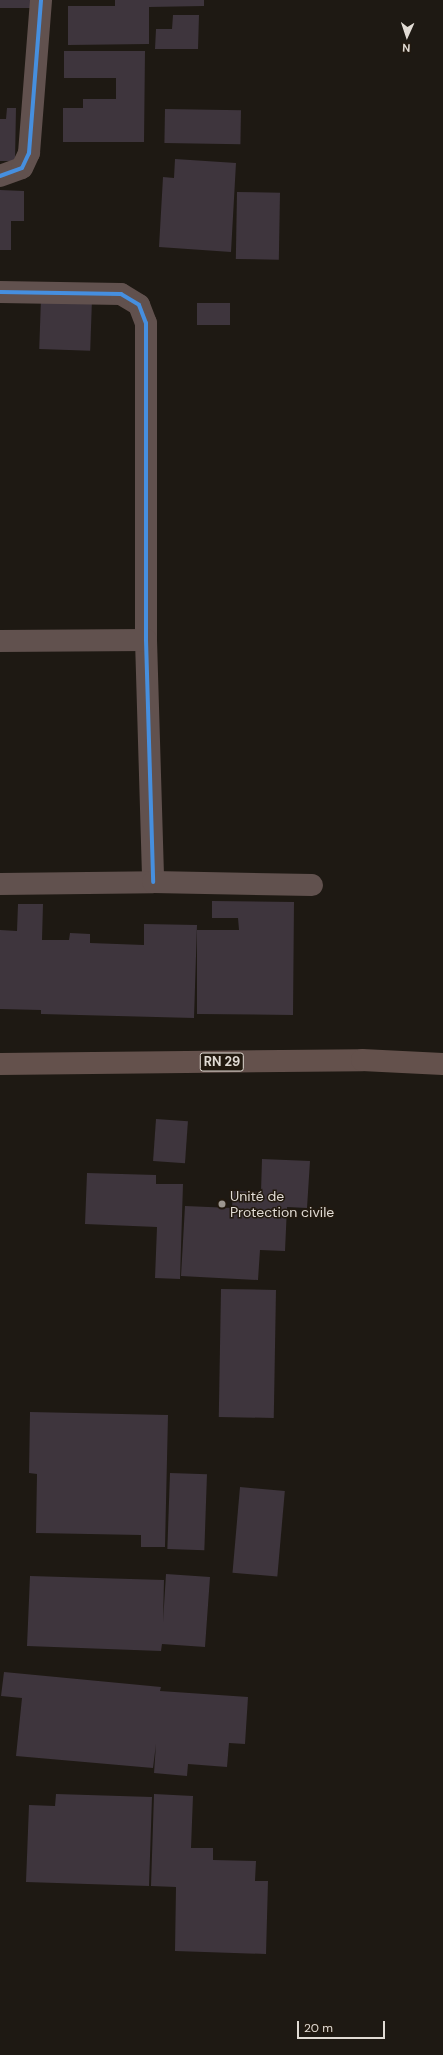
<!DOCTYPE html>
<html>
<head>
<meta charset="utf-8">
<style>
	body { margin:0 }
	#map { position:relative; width:443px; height:2055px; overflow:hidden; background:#1e1913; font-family:"DM Sans",sans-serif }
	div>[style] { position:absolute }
	.building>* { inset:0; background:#3e353d; transform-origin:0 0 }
	.minor>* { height:22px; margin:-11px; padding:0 11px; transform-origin:11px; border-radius:11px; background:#61514e }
	.primary>* { height:22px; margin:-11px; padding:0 11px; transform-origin:11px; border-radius:11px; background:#64514c }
	.cycleway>* { height:4px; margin:-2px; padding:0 2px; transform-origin:2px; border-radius:2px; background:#468fdf }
	.dots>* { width:11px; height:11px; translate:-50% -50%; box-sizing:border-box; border:2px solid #22190f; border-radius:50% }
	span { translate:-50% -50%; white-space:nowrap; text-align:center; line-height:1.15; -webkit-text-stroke:3px #22190f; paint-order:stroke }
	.shield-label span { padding:1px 3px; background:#22190f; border:1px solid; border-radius:3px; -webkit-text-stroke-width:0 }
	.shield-label { font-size:13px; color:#e1dbd4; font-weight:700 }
	.poi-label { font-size:14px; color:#e1dbd4 }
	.left { translate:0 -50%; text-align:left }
	.north { position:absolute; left:387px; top:16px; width:40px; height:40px; -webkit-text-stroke:3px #22190f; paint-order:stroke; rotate:183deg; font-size:11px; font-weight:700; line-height:16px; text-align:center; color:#e1dbd4 }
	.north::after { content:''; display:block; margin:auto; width:14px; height:18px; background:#e1dbd4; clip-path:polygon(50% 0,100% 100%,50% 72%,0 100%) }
	.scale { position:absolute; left:297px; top:2021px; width:88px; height:18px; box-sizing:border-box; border:2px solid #e1dbd4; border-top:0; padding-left:5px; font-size:12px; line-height:14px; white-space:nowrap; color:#e1dbd4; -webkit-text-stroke:3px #22190f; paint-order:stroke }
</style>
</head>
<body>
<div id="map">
	<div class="building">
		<i style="left:0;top:0;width:31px;height:8px"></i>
		<i style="clip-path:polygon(115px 0,204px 0,204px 6px,149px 7px,149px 44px,68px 45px,68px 6px,115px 6px)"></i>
		<i style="clip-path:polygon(173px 15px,199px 15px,198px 49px,155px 49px,156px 29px,172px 29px)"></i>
		<i style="clip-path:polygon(64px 51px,145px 51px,144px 142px,63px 142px,63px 108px,83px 108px,83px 99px,116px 99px,116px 78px,64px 78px)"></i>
		<i style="clip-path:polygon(7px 108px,16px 108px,15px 161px,0 161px,0 119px,6px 119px)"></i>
		<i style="left:165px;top:109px;width:76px;height:34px;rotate:1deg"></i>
		<i style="clip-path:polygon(175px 159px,236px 163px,231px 252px,159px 247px,163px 177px,174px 178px)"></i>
		<i style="clip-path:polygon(0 190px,24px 191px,24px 221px,11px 221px,11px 250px,0 250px)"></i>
		<i style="left:237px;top:192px;width:43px;height:67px;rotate:1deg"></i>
		<i style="left:41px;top:298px;width:51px;height:51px;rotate:2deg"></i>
		<i style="left:197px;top:303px;width:33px;height:22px"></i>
		<i style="clip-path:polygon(212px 901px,294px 902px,293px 1015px,197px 1014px,197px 930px,239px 930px,238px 918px,212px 918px)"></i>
		<i style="clip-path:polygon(18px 904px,43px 904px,42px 940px,69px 940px,70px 933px,90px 934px,90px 943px,144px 945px,144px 924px,197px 925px,194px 1018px,41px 1014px,41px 1010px,0 1009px,0 930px,17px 931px)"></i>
		<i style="left:156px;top:1119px;width:32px;height:42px;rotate:4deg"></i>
		<i style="clip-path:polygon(262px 1159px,310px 1161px,307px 1208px,287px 1207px,285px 1251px,260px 1250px,258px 1280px,181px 1276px,185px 1206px,232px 1208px,233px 1191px,261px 1192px)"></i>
		<i style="clip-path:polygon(87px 1173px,156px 1175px,156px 1184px,183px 1184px,180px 1279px,155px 1278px,157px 1227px,85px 1224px)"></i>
		<i style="left:221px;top:1289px;width:55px;height:128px;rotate:1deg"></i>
		<i style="clip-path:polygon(30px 1412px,168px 1415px,165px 1547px,141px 1547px,141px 1535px,36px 1533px,37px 1474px,29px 1473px)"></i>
		<i style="left:170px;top:1473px;width:37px;height:76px;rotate:2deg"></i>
		<i style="left:240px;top:1487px;width:45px;height:86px;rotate:5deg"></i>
		<i style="clip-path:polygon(166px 1574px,210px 1577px,205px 1647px,162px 1644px,161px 1651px,27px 1646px,30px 1576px,164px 1580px,163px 1622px)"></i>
		<i style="clip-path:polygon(4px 1672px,161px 1687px,160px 1691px,248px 1697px,245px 1744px,229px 1743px,227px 1767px,188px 1764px,187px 1776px,154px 1773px,156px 1744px,153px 1768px,16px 1756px,22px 1698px,1px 1696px)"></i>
		<i style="clip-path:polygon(56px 1794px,152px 1797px,149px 1886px,26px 1882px,29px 1805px,55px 1806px)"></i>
		<i style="clip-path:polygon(154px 1794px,193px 1796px,191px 1848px,213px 1848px,213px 1860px,256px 1861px,255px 1881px,268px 1881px,266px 1954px,175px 1951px,176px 1887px,151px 1886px)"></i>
	</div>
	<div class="minor">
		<i style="left:0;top:176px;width:23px;rotate:-20deg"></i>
		<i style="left:22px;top:168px;width:17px;rotate:-65deg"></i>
		<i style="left:29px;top:153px;width:153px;rotate:-85.5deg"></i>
		<i style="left:0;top:292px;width:121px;rotate:0.9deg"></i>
		<i style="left:121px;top:294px;width:21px;rotate:31deg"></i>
		<i style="left:139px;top:305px;width:19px;rotate:69deg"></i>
		<i style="left:146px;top:323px;width:317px;rotate:90deg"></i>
		<i style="left:146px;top:640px;width:242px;rotate:88.3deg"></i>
		<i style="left:0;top:641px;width:146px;rotate:-0.4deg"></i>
		<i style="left:0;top:884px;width:153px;rotate:-0.7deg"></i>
		<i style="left:153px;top:882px;width:159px;rotate:1.1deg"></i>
	</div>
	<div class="primary">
		<i style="left:0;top:1064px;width:362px;rotate:-0.6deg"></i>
		<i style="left:362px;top:1060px;width:81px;rotate:2.8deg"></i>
	</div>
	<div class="cycleway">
		<i style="left:0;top:176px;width:23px;rotate:-20deg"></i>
		<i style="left:22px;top:168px;width:17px;rotate:-65deg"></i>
		<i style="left:29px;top:153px;width:153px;rotate:-85.5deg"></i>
		<i style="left:0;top:292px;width:121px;rotate:0.9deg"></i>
		<i style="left:121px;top:294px;width:21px;rotate:31deg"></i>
		<i style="left:139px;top:305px;width:19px;rotate:69deg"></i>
		<i style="left:146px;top:323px;width:317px;rotate:90deg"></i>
		<i style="left:146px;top:640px;width:242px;rotate:88.3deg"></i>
	</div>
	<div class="dots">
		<i style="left:222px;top:1204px;background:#9d9790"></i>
	</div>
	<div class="shield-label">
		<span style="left:222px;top:1062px">RN 29</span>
	</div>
	<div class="poi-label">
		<span class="left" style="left:230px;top:1204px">Unité de<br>Protection civile</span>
	</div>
	<div class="north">N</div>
	<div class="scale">20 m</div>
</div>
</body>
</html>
